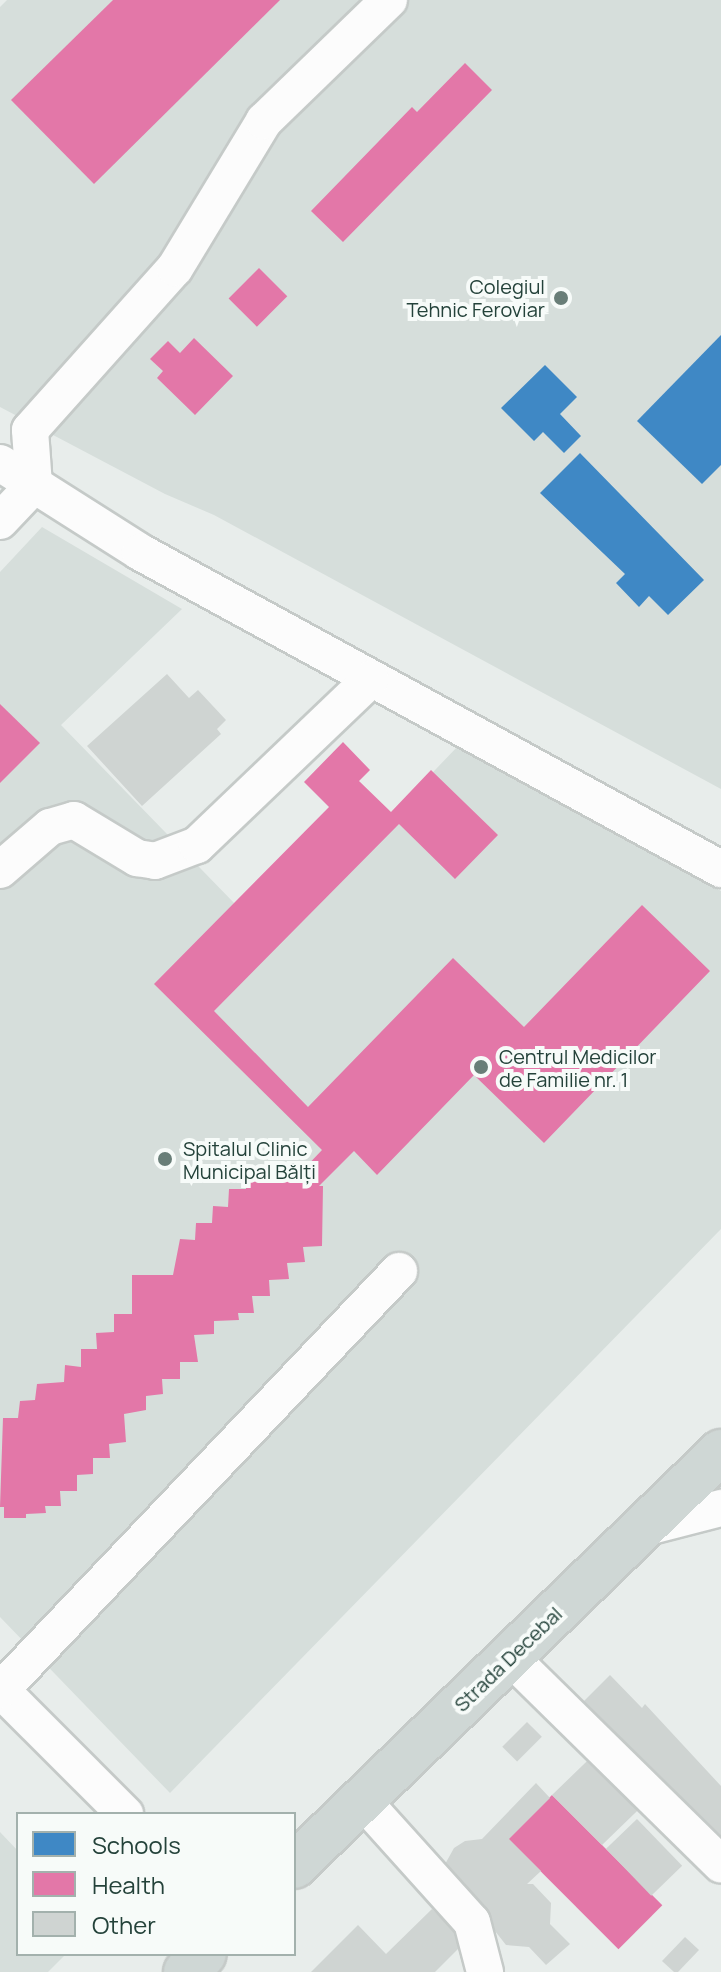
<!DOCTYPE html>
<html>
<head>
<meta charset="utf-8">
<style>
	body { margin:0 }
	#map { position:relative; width:721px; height:1972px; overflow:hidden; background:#e8edeb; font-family:Manrope,sans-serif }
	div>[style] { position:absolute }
	.built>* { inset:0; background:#d6dedb }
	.schools>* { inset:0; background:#3f88c5 }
	.health>* { inset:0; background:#e377a8; transform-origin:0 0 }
	.building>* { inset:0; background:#cfd4d2; transform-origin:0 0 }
	.roads { filter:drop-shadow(2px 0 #c5cac8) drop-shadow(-2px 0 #c5cac8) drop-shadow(0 2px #c5cac8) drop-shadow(0 -2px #c5cac8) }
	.minor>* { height:36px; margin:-18px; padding:0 18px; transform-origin:18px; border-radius:18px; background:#fcfcfc }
	.major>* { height:44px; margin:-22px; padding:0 22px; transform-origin:22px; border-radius:22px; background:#cfd7d5 }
	.dots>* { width:22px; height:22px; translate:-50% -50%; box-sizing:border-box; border:4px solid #f7fbf9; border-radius:50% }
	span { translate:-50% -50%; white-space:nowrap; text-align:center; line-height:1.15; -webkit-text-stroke:8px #f7fbf9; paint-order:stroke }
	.poi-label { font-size:20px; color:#24423a }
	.right { translate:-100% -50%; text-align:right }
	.left { translate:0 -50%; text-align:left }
	.street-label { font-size:20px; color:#24423a }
	.legend { position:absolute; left:16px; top:1812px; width:280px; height:144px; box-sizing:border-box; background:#f7fbf9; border:2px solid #a3b1ad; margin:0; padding:10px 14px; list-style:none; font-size:24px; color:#24423a }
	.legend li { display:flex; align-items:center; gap:16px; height:40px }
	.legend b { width:40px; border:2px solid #a3b1ad }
</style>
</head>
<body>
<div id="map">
	<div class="built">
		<i style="clip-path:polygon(7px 0,721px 0,721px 789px,214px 515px,165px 494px,0 407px,0 7px)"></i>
		<i style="clip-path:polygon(42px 527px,182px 609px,61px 725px,237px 906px,389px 818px,459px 745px,721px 891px,721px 1229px,170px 1793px,0 1617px,0 572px)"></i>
		<i style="clip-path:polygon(0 1832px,18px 1851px,18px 1954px,66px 1954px,48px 1972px,0 1972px)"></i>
	</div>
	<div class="schools">
		<i style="clip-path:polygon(721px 335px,721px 465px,702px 484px,637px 421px)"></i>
		<i style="clip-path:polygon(545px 365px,577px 397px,560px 414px,581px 436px,564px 453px,543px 432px,534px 441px,501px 408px)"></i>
		<i style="clip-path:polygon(580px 453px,704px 580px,668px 615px,649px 596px,639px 607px,616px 583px,625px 574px,540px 493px)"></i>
	</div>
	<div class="health">
		<i style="clip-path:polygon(113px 0,280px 0,94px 184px,11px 100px)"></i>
		<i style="clip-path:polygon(465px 63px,492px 90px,343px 242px,311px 211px,412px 107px,417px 112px)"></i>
		<i style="left:259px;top:268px;width:40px;height:43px;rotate:45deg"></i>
		<i style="clip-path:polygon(194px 338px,233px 376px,195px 415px,157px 378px,163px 371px,150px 359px,168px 341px,180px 353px)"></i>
		<i style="clip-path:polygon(0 704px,40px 743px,0 783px)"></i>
		<i style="clip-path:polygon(343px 742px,370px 770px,359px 781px,391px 812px,431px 770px,498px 835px,455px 879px,399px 824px,214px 1011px,308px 1107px,453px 958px,524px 1027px,642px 905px,710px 971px,544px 1143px,474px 1075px,377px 1175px,354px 1151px,319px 1186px,323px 1186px,322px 1246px,303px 1247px,305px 1262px,287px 1263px,289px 1279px,269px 1280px,270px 1296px,252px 1296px,254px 1313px,238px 1313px,239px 1320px,214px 1321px,214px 1334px,194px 1335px,198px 1362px,180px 1362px,180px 1379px,162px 1379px,163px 1394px,146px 1396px,146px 1410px,124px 1414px,126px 1442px,109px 1444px,110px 1458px,93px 1458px,93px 1474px,77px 1475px,77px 1491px,60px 1491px,61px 1506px,45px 1506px,46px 1513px,26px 1514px,26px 1518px,4px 1518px,4px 1507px,0 1507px,3px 1418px,18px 1418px,20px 1401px,35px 1400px,37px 1384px,64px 1382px,65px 1365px,81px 1367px,81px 1349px,97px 1349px,96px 1333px,114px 1332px,114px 1314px,132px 1314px,132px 1275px,173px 1275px,180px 1239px,195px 1240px,196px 1223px,212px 1223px,213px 1206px,228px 1207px,229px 1189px,246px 1189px,246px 1173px,302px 1171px,322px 1150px,154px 984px,329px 807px,304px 782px)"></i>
		<i style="left:552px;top:1795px;width:156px;height:62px;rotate:45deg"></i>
	</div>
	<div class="building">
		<i style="clip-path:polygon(167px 674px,189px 698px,198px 690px,226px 720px,217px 729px,221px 734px,142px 806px,87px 746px)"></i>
		<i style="clip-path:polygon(610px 1675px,642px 1708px,645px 1704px,721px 1786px,721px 1837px,666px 1783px,602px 1845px,552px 1795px,613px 1736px,582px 1703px)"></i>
		<i style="left:527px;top:1722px;width:21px;height:35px;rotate:45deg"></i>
		<i style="clip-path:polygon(536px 1783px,550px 1798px,509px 1839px,541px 1871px,527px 1884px,533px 1884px,551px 1903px,550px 1924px,570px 1944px,546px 1965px,529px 1947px,506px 1945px,444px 1866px,454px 1848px,465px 1841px,482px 1839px)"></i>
		<i style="left:637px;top:1819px;width:65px;height:43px;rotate:46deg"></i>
		<i style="clip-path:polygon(432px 1909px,465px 1942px,435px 1972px,311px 1972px,358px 1925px,386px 1954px)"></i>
		<i style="clip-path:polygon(685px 1937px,699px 1950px,678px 1972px,674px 1972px,662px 1961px)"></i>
	</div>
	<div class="roads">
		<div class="minor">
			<i style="left:0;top:463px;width:166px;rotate:32.4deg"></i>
			<i style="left:140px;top:552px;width:662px;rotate:28.62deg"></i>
			<i style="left:0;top:521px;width:50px;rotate:-46.6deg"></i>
			<i style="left:34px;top:485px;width:55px;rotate:-94.2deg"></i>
			<i style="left:30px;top:430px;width:217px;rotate:-48.2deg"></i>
			<i style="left:175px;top:268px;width:172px;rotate:-58.8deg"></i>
			<i style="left:264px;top:121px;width:174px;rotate:-44.1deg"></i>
			<i style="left:0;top:870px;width:66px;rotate:-40.7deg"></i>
			<i style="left:50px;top:827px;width:25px;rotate:-16deg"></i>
			<i style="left:74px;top:820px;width:74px;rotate:31.1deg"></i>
			<i style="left:137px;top:858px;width:18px;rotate:9deg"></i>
			<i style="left:155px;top:861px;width:45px;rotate:-20.9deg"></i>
			<i style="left:197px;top:845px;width:240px;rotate:-43.7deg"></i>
			<i style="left:643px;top:1528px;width:81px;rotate:-14.4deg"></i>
			<i style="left:510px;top:1657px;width:296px;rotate:44.5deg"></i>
			<i style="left:0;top:1689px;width:177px;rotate:45deg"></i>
			<i style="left:1px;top:1690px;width:578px;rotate:-46.47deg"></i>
			<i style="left:362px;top:1800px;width:164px;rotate:48deg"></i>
			<i style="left:472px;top:1922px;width:52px;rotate:75.4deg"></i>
		</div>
		<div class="major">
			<i style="left:294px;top:1866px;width:595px;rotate:-44.11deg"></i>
			<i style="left:186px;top:1972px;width:25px;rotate:-45deg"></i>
		</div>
	</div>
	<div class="dots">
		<i style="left:561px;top:298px;background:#697e78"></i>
		<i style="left:481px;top:1067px;background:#697e78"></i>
		<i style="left:165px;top:1159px;background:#697e78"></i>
	</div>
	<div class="poi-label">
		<span class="right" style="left:545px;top:298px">Colegiul<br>Tehnic Feroviar</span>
		<span class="left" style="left:499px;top:1068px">Centrul Medicilor<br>de Familie nr. 1</span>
		<span class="left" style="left:183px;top:1160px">Spitalul Clinic<br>Municipal Bălți</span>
	</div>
	<div class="street-label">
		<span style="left:508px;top:1659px;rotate:-44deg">Strada Decebal</span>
	</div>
	<ul class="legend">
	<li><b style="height:22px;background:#3f88c5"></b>Schools</li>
	<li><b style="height:22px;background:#e377a8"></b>Health</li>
	<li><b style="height:22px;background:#cfd4d2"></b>Other</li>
	</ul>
</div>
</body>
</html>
